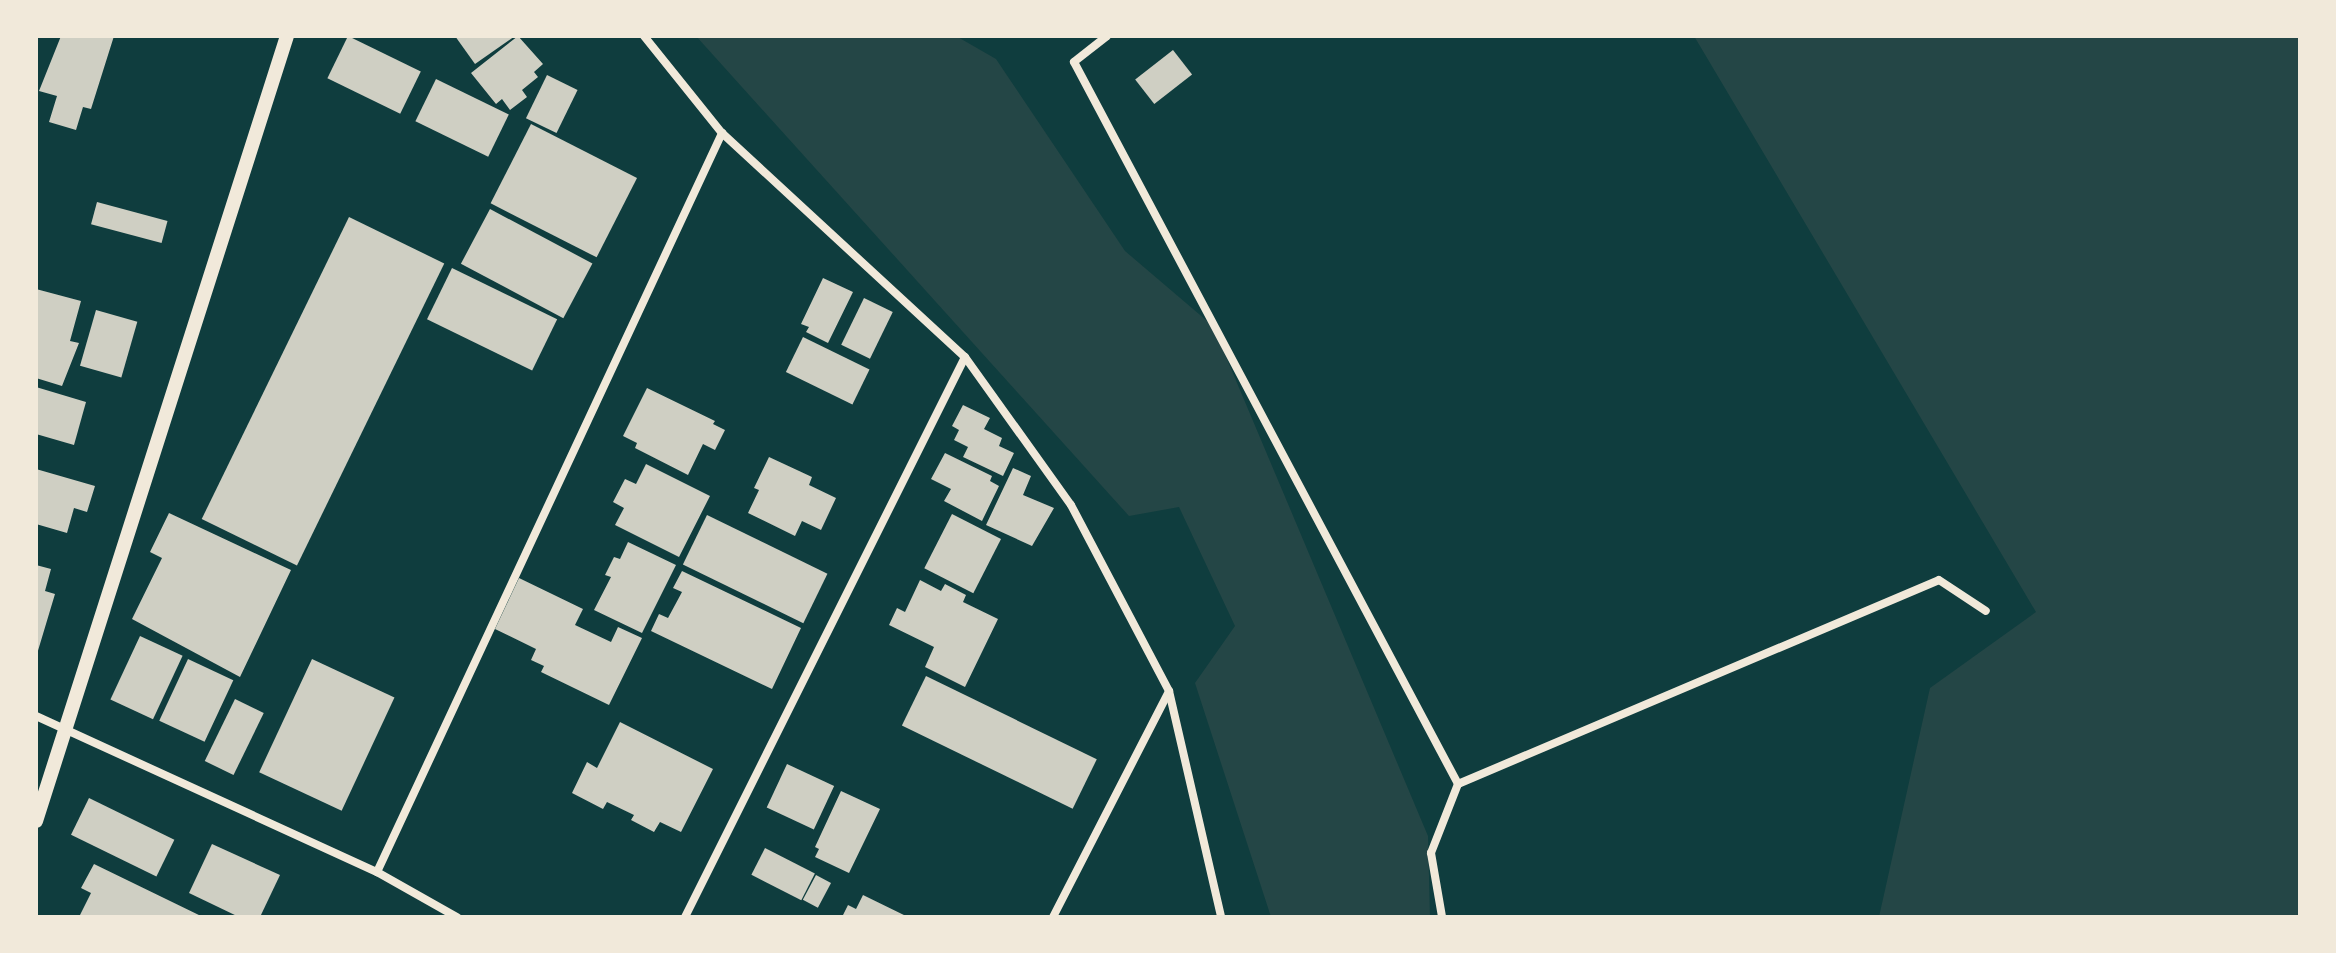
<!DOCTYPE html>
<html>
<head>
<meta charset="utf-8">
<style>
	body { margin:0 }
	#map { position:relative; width:2336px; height:953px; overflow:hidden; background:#0f3d3e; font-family:Jost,sans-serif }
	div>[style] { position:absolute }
	.green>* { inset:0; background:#244646 }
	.building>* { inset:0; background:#cfcfc3; transform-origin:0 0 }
	.minor>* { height:8px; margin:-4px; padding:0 4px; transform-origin:4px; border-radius:4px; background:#f1e9da }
	.tertiary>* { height:14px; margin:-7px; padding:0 7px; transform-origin:7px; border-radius:7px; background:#f1e9da }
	span { translate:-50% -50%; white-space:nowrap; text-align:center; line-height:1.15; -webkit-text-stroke:6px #f1e9da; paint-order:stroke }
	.frame { position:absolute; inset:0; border:38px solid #f1e9da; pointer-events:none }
</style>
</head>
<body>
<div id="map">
	<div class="green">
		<i style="clip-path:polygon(696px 36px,956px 36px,996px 59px,1125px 251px,1213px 326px,1428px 836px,1430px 917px,1271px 917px,1195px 683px,1235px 626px,1179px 507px,1129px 516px)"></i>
		<i style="clip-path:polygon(1694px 36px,2300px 36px,2300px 917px,1879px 917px,1930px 688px,2036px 612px)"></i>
	</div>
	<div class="building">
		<i style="clip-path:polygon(61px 36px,114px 36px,91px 109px,83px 107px,76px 130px,49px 122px,57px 96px,39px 91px)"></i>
		<i style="left:348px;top:36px;width:81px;height:47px;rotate:26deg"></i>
		<i style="clip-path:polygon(455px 36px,515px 36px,475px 64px)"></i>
		<i style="clip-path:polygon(518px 36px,543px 64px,534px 72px,538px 77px,522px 90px,527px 97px,510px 110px,502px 99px,496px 104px,471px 73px)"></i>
		<i style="left:1173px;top:50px;width:31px;height:48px;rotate:52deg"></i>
		<i style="left:547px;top:75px;width:34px;height:48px;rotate:26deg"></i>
		<i style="left:436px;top:79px;width:81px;height:47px;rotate:26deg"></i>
		<i style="left:531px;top:124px;width:119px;height:89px;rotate:27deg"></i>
		<i style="left:97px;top:202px;width:73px;height:23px;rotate:15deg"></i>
		<i style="left:490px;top:209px;width:116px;height:62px;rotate:28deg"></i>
		<i style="left:349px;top:217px;width:106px;height:336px;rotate:26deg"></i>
		<i style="left:452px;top:268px;width:117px;height:57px;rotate:26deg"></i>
		<i style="clip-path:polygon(823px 278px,853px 292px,828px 343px,806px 332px,809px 327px,801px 324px)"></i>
		<i style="clip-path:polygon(36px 289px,81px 301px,70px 341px,79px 343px,62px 386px,36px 378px)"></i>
		<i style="left:864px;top:298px;width:32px;height:52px;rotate:26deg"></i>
		<i style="left:96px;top:310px;width:43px;height:58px;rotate:16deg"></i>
		<i style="left:803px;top:337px;width:74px;height:39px;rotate:26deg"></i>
		<i style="clip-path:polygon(36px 387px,86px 402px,74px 445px,36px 434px)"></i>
		<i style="clip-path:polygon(647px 388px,715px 421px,713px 424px,725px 430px,715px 450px,703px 444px,688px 475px,635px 448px,637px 443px,623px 436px)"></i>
		<i style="clip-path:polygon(963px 405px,990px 418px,984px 429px,1002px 438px,999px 446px,1014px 453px,1003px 476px,963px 457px,968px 447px,954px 440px,959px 430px,952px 426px)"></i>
		<i style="clip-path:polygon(945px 453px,992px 476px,990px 481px,999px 486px,982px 521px,944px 501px,951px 489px,931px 479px)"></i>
		<i style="clip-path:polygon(769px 457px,812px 477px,809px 485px,836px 498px,821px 530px,802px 521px,795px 536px,748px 513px,759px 490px,754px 488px)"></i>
		<i style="clip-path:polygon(646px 464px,710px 496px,679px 557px,615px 525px,624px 508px,613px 502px,625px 479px,636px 484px)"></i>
		<i style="clip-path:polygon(1013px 468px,1031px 476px,1023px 495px,1054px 508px,1032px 546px,986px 525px)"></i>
		<i style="clip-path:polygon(36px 469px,95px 486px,87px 512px,74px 508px,67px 533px,36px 524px)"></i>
		<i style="clip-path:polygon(169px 513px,291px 570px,240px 677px,132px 619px,162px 558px,150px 552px)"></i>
		<i style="left:952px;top:514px;width:55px;height:61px;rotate:27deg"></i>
		<i style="left:707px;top:515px;width:134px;height:55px;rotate:26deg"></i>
		<i style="clip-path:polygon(628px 542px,676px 565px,642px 633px,594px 610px,611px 577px,605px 575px,614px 557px,620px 559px)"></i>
		<i style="clip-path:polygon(36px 565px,51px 569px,45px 591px,55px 594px,37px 654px)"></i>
		<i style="clip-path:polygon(682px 571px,801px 628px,772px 689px,651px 631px,659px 614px,668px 618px,682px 592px,673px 588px)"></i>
		<i style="clip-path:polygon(519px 578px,583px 609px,575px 625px,611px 642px,618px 627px,642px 638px,609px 705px,541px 672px,544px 666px,531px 660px,536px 649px,495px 629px)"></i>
		<i style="clip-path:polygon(920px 580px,941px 591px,945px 584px,966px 595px,963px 602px,998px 619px,965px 687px,925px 667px,934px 647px,889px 625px,897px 608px,905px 612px)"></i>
		<i style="left:140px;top:636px;width:47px;height:70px;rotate:25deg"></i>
		<i style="left:188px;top:659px;width:50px;height:68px;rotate:25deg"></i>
		<i style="left:312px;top:659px;width:91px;height:125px;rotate:25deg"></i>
		<i style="left:926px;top:676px;width:190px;height:55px;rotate:26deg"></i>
		<i style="left:235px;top:699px;width:32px;height:69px;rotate:26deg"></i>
		<i style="clip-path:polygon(620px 722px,713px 769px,681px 832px,660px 822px,654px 832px,631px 820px,634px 815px,607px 802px,603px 809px,572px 793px,587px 762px,597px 768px)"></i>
		<i style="left:787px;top:764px;width:52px;height:48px;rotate:25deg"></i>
		<i style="clip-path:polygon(841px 791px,880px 809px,849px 873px,815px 857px,819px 849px,815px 847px)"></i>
		<i style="left:89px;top:798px;width:95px;height:41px;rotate:26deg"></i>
		<i style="clip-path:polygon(212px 844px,280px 875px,260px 917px,239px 917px,189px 893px)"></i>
		<i style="left:765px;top:848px;width:56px;height:30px;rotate:27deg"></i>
		<i style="clip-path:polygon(94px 864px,203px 917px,80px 915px,91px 893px,81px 888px)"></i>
		<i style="left:816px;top:875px;width:17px;height:28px;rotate:28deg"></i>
		<i style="clip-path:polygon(863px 895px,908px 917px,842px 917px,848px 905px,856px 909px)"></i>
	</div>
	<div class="minor">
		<i style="left:644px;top:36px;width:124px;rotate:51.2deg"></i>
		<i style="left:722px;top:133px;width:330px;rotate:42.7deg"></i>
		<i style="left:965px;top:357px;width:182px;rotate:54.4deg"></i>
		<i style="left:1071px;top:505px;width:210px;rotate:62.2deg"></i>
		<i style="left:1169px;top:691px;width:232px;rotate:77deg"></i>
		<i style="left:1107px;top:36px;width:42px;rotate:141.8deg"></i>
		<i style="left:1074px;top:62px;width:818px;rotate:61.99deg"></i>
		<i style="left:1458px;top:784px;width:74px;rotate:111.4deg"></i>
		<i style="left:1431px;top:853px;width:65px;rotate:80.2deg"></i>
		<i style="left:36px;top:716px;width:375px;rotate:24.6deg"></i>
		<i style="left:377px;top:872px;width:92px;rotate:29.4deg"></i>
		<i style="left:1458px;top:784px;width:522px;rotate:-22.98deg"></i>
		<i style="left:1939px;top:580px;width:56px;rotate:33.4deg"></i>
		<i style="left:377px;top:872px;width:816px;rotate:-64.97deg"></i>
		<i style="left:685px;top:917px;width:626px;rotate:-63.43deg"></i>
		<i style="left:1053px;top:917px;width:254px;rotate:-62.8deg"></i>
	</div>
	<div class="tertiary">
		<i style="left:36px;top:821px;width:824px;rotate:-72.27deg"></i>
	</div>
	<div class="frame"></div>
</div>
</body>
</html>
